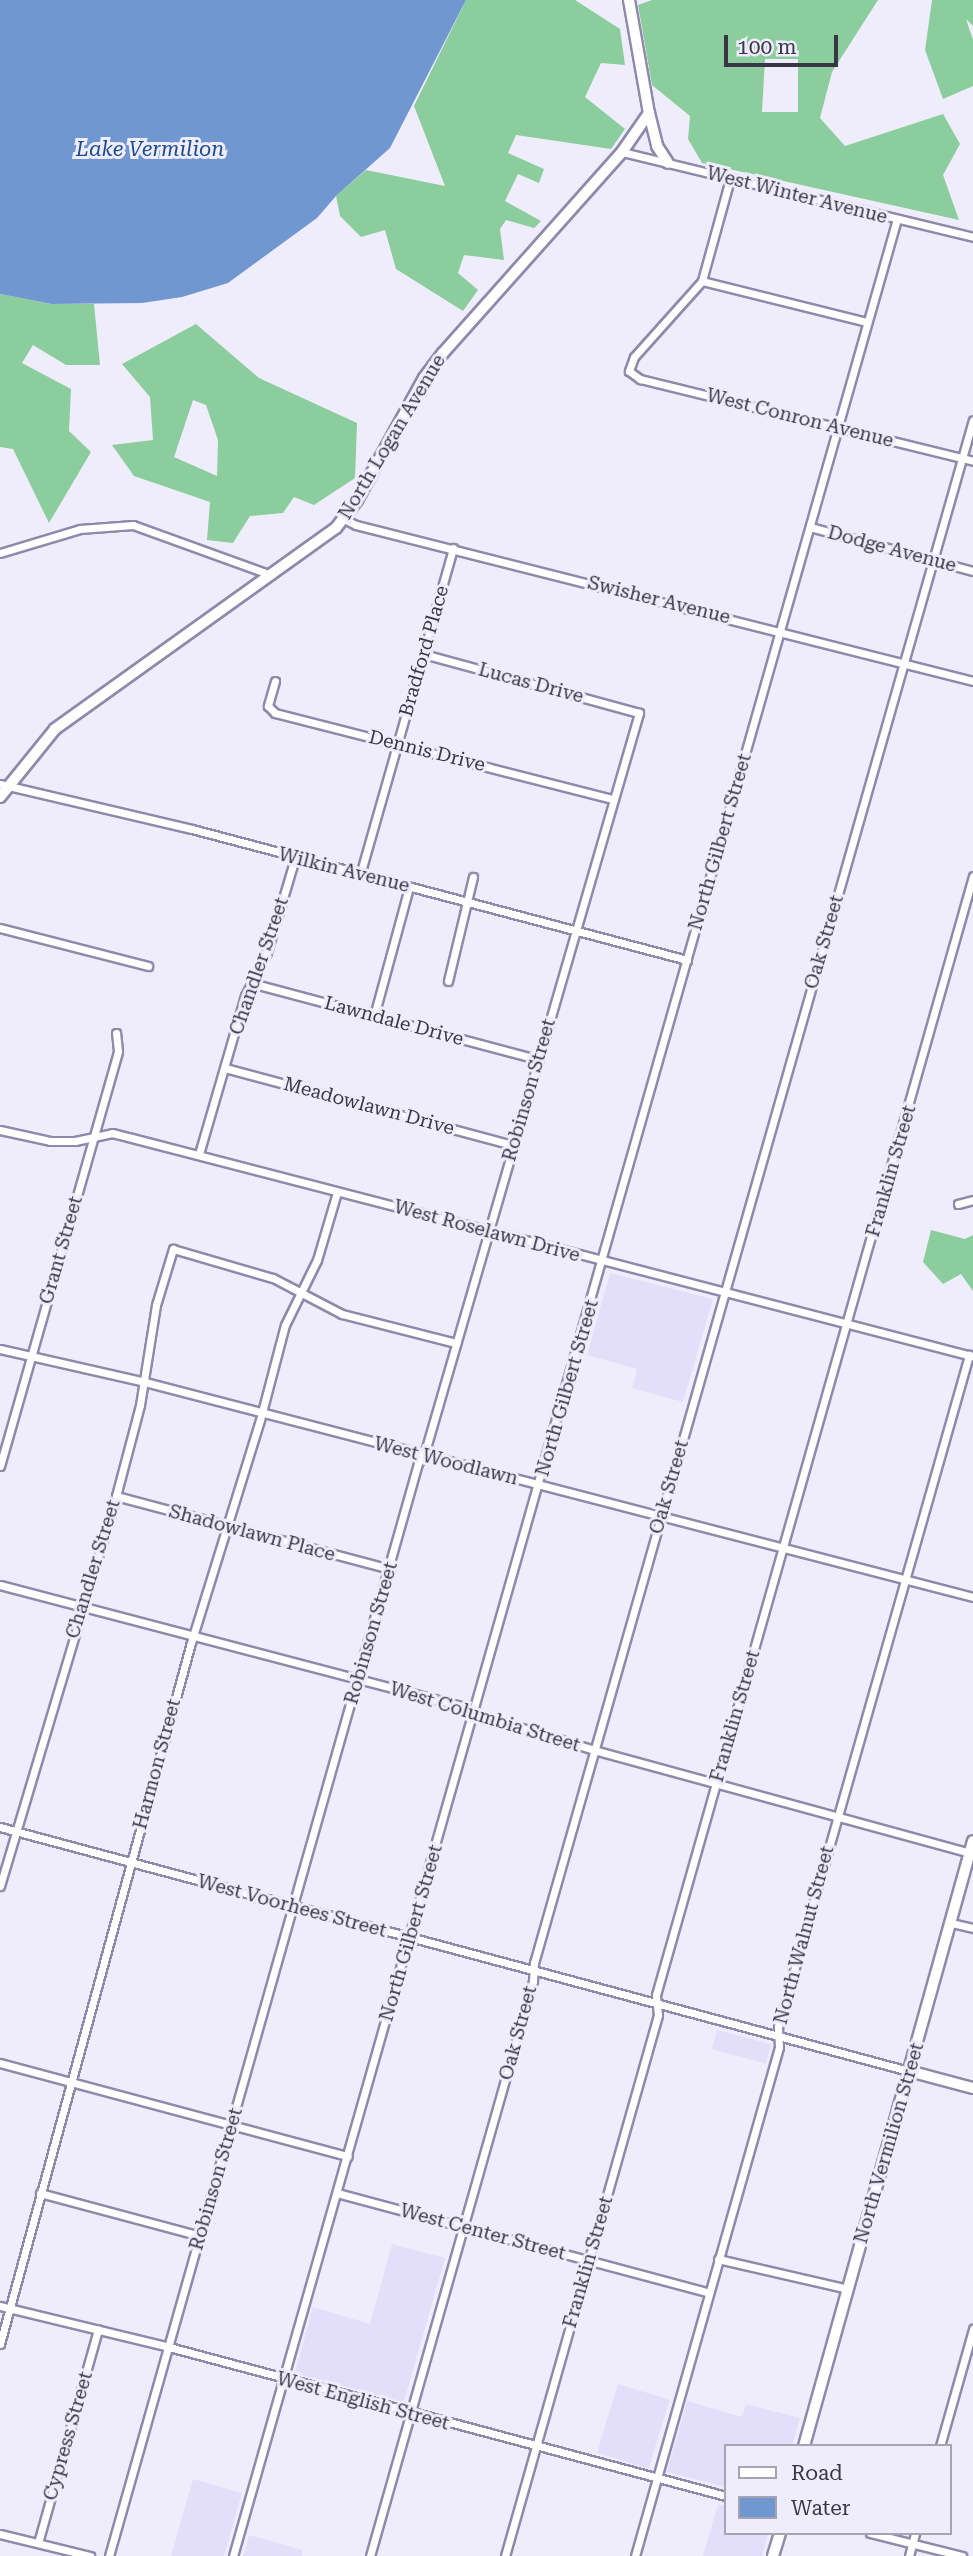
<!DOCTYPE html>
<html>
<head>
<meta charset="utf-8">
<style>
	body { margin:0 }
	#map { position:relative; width:973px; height:2556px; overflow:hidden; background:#efedfc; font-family:"Roboto Serif",serif }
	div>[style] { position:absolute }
	.built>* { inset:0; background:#e3dffa; transform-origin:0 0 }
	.forest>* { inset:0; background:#8bcd9c }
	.water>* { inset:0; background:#7097d0 }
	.roads { filter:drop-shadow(2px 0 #8f89ab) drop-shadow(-2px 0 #8f89ab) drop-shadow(0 2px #8f89ab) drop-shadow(0 -2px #8f89ab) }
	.street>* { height:7px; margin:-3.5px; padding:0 3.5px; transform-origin:3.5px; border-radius:3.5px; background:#fff }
	.secondary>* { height:10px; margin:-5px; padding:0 5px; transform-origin:5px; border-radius:5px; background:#fff }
	.primary>* { height:10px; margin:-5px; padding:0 5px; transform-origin:5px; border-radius:5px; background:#fff }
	span { translate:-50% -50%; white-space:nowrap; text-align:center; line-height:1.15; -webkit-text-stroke:6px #efedfc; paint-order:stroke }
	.street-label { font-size:19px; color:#393745 }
	.water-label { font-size:21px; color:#1b4c91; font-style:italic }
	.legend { position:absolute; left:724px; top:2444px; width:228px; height:91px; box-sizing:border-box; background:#efedfc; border:2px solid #a6a4b3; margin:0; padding:9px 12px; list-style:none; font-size:21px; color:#393745 }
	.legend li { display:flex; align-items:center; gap:14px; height:35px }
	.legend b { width:35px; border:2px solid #a6a4b3 }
	.scale { position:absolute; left:724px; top:35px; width:114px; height:32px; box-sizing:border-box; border:4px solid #393745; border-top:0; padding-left:9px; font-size:21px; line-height:24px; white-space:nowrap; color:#393745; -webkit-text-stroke:5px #efedfc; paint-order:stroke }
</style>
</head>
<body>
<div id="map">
	<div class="built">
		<i style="clip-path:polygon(610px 1273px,713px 1299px,683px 1402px,632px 1388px,637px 1369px,587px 1355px)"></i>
		<i style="left:717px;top:2030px;width:56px;height:20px;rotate:15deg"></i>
		<i style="clip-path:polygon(392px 2244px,445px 2258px,404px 2402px,295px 2373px,313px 2307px,370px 2324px)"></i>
		<i style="left:618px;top:2384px;width:54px;height:72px;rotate:17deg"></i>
		<i style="clip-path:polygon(687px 2401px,742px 2417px,746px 2404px,800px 2418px,792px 2446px,726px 2446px,726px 2487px,667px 2472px)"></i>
		<i style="clip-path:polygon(193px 2479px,242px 2493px,224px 2556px,171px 2556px)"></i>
		<i style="clip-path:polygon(718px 2504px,726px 2506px,726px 2533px,768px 2533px,762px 2556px,703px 2556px)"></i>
		<i style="clip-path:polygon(249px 2535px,303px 2550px,302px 2556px,243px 2556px)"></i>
	</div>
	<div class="forest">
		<i style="clip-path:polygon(466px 0,575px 0,620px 29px,625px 65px,601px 63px,585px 97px,625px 129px,611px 149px,516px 135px,508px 153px,544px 169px,539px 183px,518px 174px,505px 201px,541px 221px,534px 228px,506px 220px,500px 229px,504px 260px,464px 255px,458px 273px,478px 290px,463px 311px,396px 269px,385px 230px,361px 237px,340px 216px,336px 196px,366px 170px,445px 186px,414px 106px)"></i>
		<i style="clip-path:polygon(evenodd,652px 0,878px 0,832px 72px,820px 118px,845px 146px,943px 114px,960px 144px,943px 175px,959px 220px,702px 163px,688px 139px,690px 116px,652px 85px,638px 5px,652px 0,798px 59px,798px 112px,762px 112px,765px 59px,798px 59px)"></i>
		<i style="clip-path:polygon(932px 0,973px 0,973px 26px,966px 19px,973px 40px,973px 86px,943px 99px,925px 50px)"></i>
		<i style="clip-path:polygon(0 294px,52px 304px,94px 304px,100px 365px,66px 365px,33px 345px,22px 363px,71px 389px,69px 431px,91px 452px,49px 523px,13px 449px,0 447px)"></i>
		<i style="clip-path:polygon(evenodd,196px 324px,259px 378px,357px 423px,355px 478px,314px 505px,294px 497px,283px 513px,250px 516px,233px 543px,207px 540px,210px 502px,134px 476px,112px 445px,153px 440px,150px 397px,122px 364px,196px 324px,193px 400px,206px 405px,218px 440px,217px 476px,174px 457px,193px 400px)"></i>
		<i style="clip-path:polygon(931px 1230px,965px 1239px,973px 1235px,973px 1291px,961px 1274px,943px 1284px,923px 1262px)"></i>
	</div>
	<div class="water">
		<i style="clip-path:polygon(0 0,466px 0,390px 148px,336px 196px,317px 218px,228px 283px,182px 297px,142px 303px,52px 304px,0 294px)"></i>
	</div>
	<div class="roads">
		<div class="street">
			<i style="left:622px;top:152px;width:361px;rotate:13.6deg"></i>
			<i style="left:730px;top:179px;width:106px;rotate:105.4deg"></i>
			<i style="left:702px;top:281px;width:102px;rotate:131.8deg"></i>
			<i style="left:634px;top:357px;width:15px;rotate:110deg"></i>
			<i style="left:629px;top:371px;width:14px;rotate:36deg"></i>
			<i style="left:640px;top:379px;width:343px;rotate:13.8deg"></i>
			<i style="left:702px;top:281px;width:170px;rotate:14deg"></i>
			<i style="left:344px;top:519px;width:13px;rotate:27deg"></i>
			<i style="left:356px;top:525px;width:636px;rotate:14.19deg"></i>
			<i style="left:810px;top:527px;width:169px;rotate:15.1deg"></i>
			<i style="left:0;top:553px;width:84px;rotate:-16.7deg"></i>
			<i style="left:80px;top:529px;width:53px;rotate:-4.3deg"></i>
			<i style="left:133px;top:525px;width:147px;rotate:19.9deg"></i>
			<i style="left:275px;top:681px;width:26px;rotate:106deg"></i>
			<i style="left:268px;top:706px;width:10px;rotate:45deg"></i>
			<i style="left:275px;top:713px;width:349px;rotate:14.3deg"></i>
			<i style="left:0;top:784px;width:197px;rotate:13.2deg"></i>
			<i style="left:192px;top:829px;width:512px;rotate:14.82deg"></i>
			<i style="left:360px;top:875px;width:340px;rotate:-74.1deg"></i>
			<i style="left:0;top:928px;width:153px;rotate:14.4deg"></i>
			<i style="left:448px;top:981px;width:107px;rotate:-76.5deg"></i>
			<i style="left:251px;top:983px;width:296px;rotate:14.9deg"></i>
			<i style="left:374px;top:1016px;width:134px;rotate:-74.8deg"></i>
			<i style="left:225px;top:1068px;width:298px;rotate:15deg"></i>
			<i style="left:0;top:1130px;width:51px;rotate:12.4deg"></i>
			<i style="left:50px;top:1141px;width:25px"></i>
			<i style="left:75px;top:1141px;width:38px;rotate:-12deg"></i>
			<i style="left:112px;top:1133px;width:16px;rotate:14deg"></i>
			<i style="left:128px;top:1137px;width:872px;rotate:14.55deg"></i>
			<i style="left:199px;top:1154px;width:165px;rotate:-73.8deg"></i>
			<i style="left:245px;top:996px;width:49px;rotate:-63.4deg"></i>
			<i style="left:267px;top:952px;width:98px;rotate:-73.4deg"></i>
			<i style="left:958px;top:1204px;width:16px;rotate:-15deg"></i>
			<i style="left:0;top:1349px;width:149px;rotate:12.8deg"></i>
			<i style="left:145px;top:1382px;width:855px;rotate:14.56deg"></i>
			<i style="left:0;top:1466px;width:431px;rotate:-74.1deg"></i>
			<i style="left:118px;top:1051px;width:18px;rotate:-96deg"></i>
			<i style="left:116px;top:1496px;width:284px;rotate:14.9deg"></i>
			<i style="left:0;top:1585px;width:481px;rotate:14.7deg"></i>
			<i style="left:465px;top:1707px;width:20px;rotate:27deg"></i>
			<i style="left:483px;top:1716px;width:116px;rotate:17deg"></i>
			<i style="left:594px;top:1750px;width:393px;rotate:15.3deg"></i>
			<i style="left:0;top:1827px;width:941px;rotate:15.03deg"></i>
			<i style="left:0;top:1886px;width:407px;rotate:-73.4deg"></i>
			<i style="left:116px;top:1496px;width:94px;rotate:-75.2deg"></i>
			<i style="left:140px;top:1405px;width:101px;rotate:-80.9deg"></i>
			<i style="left:156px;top:1305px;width:59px;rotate:-73.1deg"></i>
			<i style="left:173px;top:1249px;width:104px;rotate:16.2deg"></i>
			<i style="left:273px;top:1278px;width:78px;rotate:27.6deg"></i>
			<i style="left:342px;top:1314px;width:118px;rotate:14.3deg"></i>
			<i style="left:951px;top:1923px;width:23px;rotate:13deg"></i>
			<i style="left:0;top:2063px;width:360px;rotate:15deg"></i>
			<i style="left:40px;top:2193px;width:166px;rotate:15deg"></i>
			<i style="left:337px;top:2193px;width:385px;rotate:15deg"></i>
			<i style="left:718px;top:2259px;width:133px;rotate:13deg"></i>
			<i style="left:0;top:2306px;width:174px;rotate:13.6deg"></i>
			<i style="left:169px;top:2347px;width:577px;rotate:14.98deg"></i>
			<i style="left:0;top:2344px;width:723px;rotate:-74.77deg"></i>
			<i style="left:190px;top:1646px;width:237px;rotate:-72.8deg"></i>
			<i style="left:260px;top:1420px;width:98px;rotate:-75.3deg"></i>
			<i style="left:285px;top:1325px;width:72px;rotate:-63.8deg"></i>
			<i style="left:317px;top:1260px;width:71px;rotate:-73.6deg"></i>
			<i style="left:940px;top:2446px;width:122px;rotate:-74.2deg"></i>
			<i style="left:870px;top:2533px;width:95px;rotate:14deg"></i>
			<i style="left:0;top:2534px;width:93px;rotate:13.7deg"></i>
			<i style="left:38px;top:2543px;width:222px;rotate:-74.3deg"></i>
			<i style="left:109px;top:2556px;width:1136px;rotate:-74.21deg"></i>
			<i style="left:418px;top:1463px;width:10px;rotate:-53deg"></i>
			<i style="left:424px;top:1455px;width:773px;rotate:-73.84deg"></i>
			<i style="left:639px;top:713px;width:224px;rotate:-164.7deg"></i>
			<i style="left:233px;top:2556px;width:2429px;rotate:-74.14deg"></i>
			<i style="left:370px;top:2556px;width:598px;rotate:-74.17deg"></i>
			<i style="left:533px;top:1981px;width:18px;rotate:-87deg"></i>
			<i style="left:534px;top:1963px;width:1604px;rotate:-74.12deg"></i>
			<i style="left:505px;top:2556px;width:562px;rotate:-74.21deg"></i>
			<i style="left:658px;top:2015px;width:20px;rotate:-96deg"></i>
			<i style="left:656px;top:1995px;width:1163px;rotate:-74.18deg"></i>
			<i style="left:635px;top:2556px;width:529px;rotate:-74.2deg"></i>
			<i style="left:779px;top:2047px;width:20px;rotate:-93deg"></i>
			<i style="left:778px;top:2027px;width:699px;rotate:-74.13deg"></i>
			<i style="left:909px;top:2556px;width:24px;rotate:-75deg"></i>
		</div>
		<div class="secondary">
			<i style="left:629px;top:0;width:115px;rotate:80deg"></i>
			<i style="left:649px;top:113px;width:34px;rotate:76deg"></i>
			<i style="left:657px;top:146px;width:20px;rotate:57deg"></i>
			<i style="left:0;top:797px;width:87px;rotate:-51deg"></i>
			<i style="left:55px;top:729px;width:345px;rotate:-35.6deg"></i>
			<i style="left:336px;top:528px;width:35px;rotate:-53deg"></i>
			<i style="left:357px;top:500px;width:139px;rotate:-61.2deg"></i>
			<i style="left:424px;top:378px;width:31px;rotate:-53deg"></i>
			<i style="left:443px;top:353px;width:269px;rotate:-48.3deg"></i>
			<i style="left:622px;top:152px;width:47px;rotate:-55.3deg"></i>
			<i style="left:909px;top:2071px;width:66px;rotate:14.9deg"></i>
		</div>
		<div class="primary">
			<i style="left:804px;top:2446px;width:628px;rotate:-74.39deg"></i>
			<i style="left:773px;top:2556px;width:24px;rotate:-73deg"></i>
		</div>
	</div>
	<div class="street-label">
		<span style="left:797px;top:195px;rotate:14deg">West Winter Avenue</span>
		<span style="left:800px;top:418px;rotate:14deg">West Conron Avenue</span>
		<span style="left:392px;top:437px;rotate:-59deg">North Logan Avenue</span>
		<span style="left:892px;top:549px;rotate:15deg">Dodge Avenue</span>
		<span style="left:659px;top:600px;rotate:14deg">Swisher Avenue</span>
		<span style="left:424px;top:651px;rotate:-74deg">Bradford Place</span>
		<span style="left:531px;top:683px;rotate:15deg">Lucas Drive</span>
		<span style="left:427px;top:751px;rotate:14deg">Dennis Drive</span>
		<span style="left:720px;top:842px;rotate:-74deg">North Gilbert Street</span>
		<span style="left:344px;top:870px;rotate:14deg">Wilkin Avenue</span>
		<span style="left:824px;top:942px;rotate:-74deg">Oak Street</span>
		<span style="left:259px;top:966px;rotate:-71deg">Chandler Street</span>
		<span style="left:394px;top:1021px;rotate:15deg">Lawndale Drive</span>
		<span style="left:529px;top:1090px;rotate:-74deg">Robinson Street</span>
		<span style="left:369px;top:1106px;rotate:15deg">Meadowlawn Drive</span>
		<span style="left:891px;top:1171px;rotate:-74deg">Franklin Street</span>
		<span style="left:487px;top:1231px;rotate:15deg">West Roselawn Drive</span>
		<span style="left:61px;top:1250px;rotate:-74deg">Grant Street</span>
		<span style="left:567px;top:1388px;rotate:-74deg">North Gilbert Street</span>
		<span style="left:446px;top:1461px;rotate:14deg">West Woodlawn</span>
		<span style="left:669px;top:1487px;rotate:-74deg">Oak Street</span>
		<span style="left:252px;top:1533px;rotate:15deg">Shadowlawn Place</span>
		<span style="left:93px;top:1569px;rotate:-73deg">Chandler Street</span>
		<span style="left:371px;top:1633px;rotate:-74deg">Robinson Street</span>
		<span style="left:735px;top:1716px;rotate:-74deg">Franklin Street</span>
		<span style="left:485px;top:1717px;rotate:17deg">West Columbia Street</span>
		<span style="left:157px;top:1764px;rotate:-75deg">Harmon Street</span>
		<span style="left:292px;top:1906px;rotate:15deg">West Voorhees Street</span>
		<span style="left:411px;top:1933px;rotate:-74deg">North Gilbert Street</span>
		<span style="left:804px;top:1935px;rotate:-75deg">North Walnut Street</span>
		<span style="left:518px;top:2033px;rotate:-75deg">Oak Street</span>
		<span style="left:889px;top:2143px;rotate:-74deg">North Vermilion Street</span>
		<span style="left:216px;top:2179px;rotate:-74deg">Robinson Street</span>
		<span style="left:483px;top:2232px;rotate:15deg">West Center Street</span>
		<span style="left:588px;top:2262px;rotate:-74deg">Franklin Street</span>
		<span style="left:363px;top:2401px;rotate:15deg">West English Street</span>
		<span style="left:68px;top:2436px;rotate:-74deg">Cypress Street</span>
	</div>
	<div class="water-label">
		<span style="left:150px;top:149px">Lake Vermilion</span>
	</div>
	<ul class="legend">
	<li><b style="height:9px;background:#fff"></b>Road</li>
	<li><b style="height:19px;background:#7097d0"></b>Water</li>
	</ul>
	<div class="scale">100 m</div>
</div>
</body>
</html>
